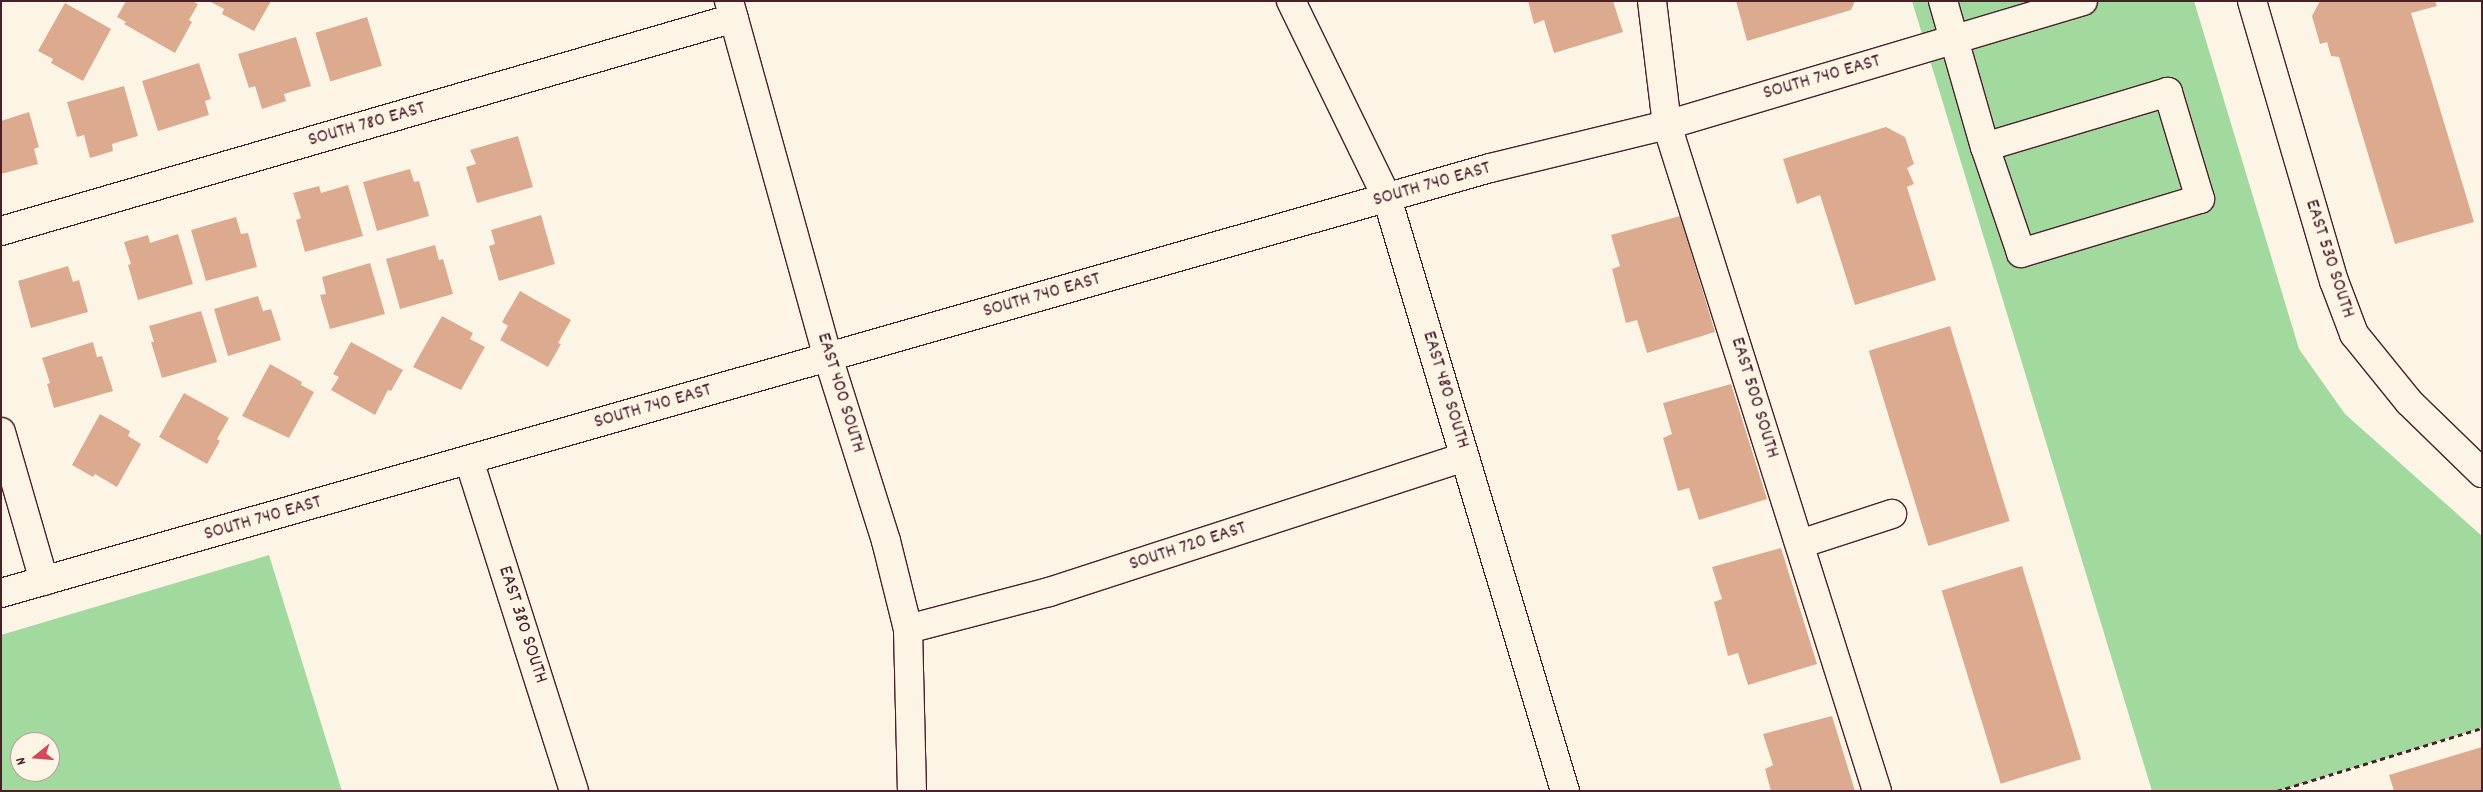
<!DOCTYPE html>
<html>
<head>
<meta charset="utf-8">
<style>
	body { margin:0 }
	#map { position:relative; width:2483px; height:792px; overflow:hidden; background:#fcf5e5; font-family:Dekko,sans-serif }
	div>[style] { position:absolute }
	.green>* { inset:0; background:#a1d99e }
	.building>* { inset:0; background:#dcaa8f; transform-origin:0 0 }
	.path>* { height:3px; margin-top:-1.5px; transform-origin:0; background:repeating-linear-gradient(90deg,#4a1f2b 0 5px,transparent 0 9px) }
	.roads { filter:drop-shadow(1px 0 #4a1f2b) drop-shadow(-1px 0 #4a1f2b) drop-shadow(0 1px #4a1f2b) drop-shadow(0 -1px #4a1f2b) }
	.minor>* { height:28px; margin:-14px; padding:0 14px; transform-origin:14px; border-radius:14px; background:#fcf5e5 }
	span { translate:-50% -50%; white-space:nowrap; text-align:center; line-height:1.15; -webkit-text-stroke:4.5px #fcf5e5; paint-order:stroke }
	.street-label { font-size:20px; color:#4a1f2b }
	.frame { position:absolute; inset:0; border:2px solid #4a1f2b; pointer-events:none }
	.north { position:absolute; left:10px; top:732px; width:50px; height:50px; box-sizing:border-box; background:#fcf5e5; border:1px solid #b59f9b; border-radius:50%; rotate:253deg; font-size:14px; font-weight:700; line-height:20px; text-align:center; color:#4a1f2b }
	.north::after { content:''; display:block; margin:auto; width:18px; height:22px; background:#d1495b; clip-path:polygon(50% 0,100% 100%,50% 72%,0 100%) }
</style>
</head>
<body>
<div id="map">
	<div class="green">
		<i style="clip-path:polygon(1912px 1px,2194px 1px,2299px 349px,2345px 414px,2482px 536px,2482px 728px,2278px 791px,2152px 791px)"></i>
		<i style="clip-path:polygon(evenodd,269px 555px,342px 791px,1px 791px,1px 635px,269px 555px,20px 742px,50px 742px,50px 772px,20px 772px,20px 742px)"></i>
	</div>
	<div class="building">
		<i style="clip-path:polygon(126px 1px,192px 1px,198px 4px,189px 20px,192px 22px,175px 53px,124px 24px,126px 22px,117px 17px)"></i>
		<i style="clip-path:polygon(209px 1px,271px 1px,254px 31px,222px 14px,224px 9px)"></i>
		<i style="clip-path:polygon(1528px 1px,1613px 1px,1623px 32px,1554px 53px,1544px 20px,1534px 24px)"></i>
		<i style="clip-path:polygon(1736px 1px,1855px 1px,1851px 10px,1747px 41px)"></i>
		<i style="clip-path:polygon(2320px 1px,2435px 1px,2437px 6px,2411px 13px,2474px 222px,2395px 244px,2339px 57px,2331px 56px,2327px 42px,2320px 44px,2312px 16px)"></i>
		<i style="clip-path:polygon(65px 3px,111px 29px,83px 81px,51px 63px,53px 59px,38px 51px)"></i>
		<i style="left:367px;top:17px;width:51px;height:54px;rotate:73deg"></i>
		<i style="clip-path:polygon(296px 37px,311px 86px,284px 94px,286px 101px,262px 109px,255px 86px,249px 88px,238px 54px)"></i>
		<i style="clip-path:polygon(199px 63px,211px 99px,205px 101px,209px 115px,158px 131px,142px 81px)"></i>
		<i style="clip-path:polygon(124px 86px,138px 136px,112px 144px,113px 151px,90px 158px,84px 135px,77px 137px,67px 102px)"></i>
		<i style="clip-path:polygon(29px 112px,39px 147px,34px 149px,38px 164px,1px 174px,1px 121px)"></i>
		<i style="clip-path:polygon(1886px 127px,1905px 137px,1914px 164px,1907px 168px,1914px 184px,1907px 187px,1936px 280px,1855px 305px,1820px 195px,1797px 204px,1783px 159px)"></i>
		<i style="clip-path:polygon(518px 136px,533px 187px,477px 203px,466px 167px,476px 164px,470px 150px)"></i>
		<i style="clip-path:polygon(410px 169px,414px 182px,419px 181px,429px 216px,377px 231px,363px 182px)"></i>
		<i style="clip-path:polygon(348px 185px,363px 236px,305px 252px,296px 220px,301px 218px,293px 193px,319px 186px,321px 193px)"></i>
		<i style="clip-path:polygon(541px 215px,555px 264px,499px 281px,489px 246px,495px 244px,491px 230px)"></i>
		<i style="clip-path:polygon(1680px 216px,1715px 332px,1647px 353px,1637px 320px,1626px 323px,1612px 269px,1620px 266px,1611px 235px)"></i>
		<i style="clip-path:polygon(236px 217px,241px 234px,248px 233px,257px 267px,206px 281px,191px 230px)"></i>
		<i style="clip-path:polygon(178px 234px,193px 284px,138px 300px,128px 265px,131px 264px,124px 242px,148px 235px,150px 243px)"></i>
		<i style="clip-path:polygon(435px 245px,439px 260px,443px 259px,453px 294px,400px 309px,386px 259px)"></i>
		<i style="clip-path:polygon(370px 263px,385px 314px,330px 329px,320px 295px,326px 294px,322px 277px)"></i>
		<i style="clip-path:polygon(68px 266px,73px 282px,79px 280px,88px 312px,31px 328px,18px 281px)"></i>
		<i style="clip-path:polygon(520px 291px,571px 320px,558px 343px,561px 344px,548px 367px,500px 340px,508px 326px,502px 322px)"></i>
		<i style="clip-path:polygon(258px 296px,263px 311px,271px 309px,281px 340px,228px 356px,214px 309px)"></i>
		<i style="clip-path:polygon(201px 311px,217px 362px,162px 378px,151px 342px,154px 342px,149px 326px)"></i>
		<i style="clip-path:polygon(442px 316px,473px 333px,470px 339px,485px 347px,461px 390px,413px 367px)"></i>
		<i style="left:1950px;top:326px;width:204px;height:85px;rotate:73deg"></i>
		<i style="clip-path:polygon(93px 342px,97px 357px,102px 356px,113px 391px,54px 408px,47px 384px,50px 383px,42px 358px)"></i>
		<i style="clip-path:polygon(351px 342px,403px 370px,391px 391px,388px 390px,375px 415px,331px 390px,339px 377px,333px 374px)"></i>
		<i style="clip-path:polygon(270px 364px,302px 382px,301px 385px,314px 392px,289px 438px,242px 416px)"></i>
		<i style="clip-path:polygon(1731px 384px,1767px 499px,1699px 520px,1689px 488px,1678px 491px,1663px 438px,1672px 434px,1663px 403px)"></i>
		<i style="clip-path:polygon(184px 393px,229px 418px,217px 439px,220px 441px,207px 464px,159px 437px)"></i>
		<i style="clip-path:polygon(100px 414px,130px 431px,128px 436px,141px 444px,117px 487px,95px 474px,93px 477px,72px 465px)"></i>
		<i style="clip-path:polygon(1781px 548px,1817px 664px,1748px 685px,1738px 653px,1728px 656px,1714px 602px,1722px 599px,1712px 567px)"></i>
		<i style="left:2022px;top:566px;width:202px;height:84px;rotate:73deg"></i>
		<i style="clip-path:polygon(1832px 716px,1855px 791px,1771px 791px,1765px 769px,1773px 765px,1763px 734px)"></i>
		<i style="clip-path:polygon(2482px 747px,2482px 791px,2394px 791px,2389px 775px)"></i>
	</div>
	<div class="path">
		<i style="left:2277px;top:791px;width:214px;rotate:-17.1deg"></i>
	</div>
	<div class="roads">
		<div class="minor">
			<i style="left:729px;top:1px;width:370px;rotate:74.5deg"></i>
			<i style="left:828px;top:357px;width:193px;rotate:72.5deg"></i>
			<i style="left:886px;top:541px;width:91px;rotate:76deg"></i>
			<i style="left:908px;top:629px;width:162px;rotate:88.6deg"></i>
			<i style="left:1291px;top:1px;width:219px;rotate:64deg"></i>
			<i style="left:1387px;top:198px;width:619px;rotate:73.29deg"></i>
			<i style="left:1652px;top:1px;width:125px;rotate:83.1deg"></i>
			<i style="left:1667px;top:125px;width:698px;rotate:72.5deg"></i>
			<i style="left:1943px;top:1px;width:152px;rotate:74deg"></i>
			<i style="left:1985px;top:147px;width:112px;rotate:71.2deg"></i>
			<i style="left:2021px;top:253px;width:187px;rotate:-16.8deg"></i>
			<i style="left:2200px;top:199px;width:112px;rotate:-106.7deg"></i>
			<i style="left:2168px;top:92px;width:191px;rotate:163.3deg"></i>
			<i style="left:2252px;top:1px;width:292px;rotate:73.7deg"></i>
			<i style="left:2334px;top:281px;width:57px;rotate:69.3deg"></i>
			<i style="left:2354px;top:334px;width:87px;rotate:51deg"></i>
			<i style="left:2409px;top:402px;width:102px;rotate:44.2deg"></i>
			<i style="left:1px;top:231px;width:763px;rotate:-16.2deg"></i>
			<i style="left:1px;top:432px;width:155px;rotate:73.9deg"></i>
			<i style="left:469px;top:460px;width:347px;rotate:72.4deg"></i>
			<i style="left:1800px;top:544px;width:97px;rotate:-18.1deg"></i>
			<i style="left:1px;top:593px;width:1548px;rotate:-15.93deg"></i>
			<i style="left:1490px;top:168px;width:182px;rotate:-13.7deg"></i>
			<i style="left:1667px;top:125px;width:434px;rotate:-16.6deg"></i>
			<i style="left:908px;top:629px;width:146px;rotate:-14.7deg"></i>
			<i style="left:1049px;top:592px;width:437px;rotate:-18deg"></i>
		</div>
	</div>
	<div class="street-label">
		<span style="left:1822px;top:78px;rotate:-16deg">SOUTH 740 EAST</span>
		<span style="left:367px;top:125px;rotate:-16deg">SOUTH 780 EAST</span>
		<span style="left:1432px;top:185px;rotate:-16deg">SOUTH 740 EAST</span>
		<span style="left:2329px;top:259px;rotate:72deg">EAST 530 SOUTH</span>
		<span style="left:1042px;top:296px;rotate:-16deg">SOUTH 740 EAST</span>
		<span style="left:1445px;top:390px;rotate:73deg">EAST 480 SOUTH</span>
		<span style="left:840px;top:393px;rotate:73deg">EAST 400 SOUTH</span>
		<span style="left:1754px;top:398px;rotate:73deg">EAST 500 SOUTH</span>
		<span style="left:653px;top:407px;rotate:-16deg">SOUTH 740 EAST</span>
		<span style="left:263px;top:519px;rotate:-16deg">SOUTH 740 EAST</span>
		<span style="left:1188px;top:547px;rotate:-18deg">SOUTH 720 EAST</span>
		<span style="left:522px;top:625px;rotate:72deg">EAST 380 SOUTH</span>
	</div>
	<div class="frame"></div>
	<div class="north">N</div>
</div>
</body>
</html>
